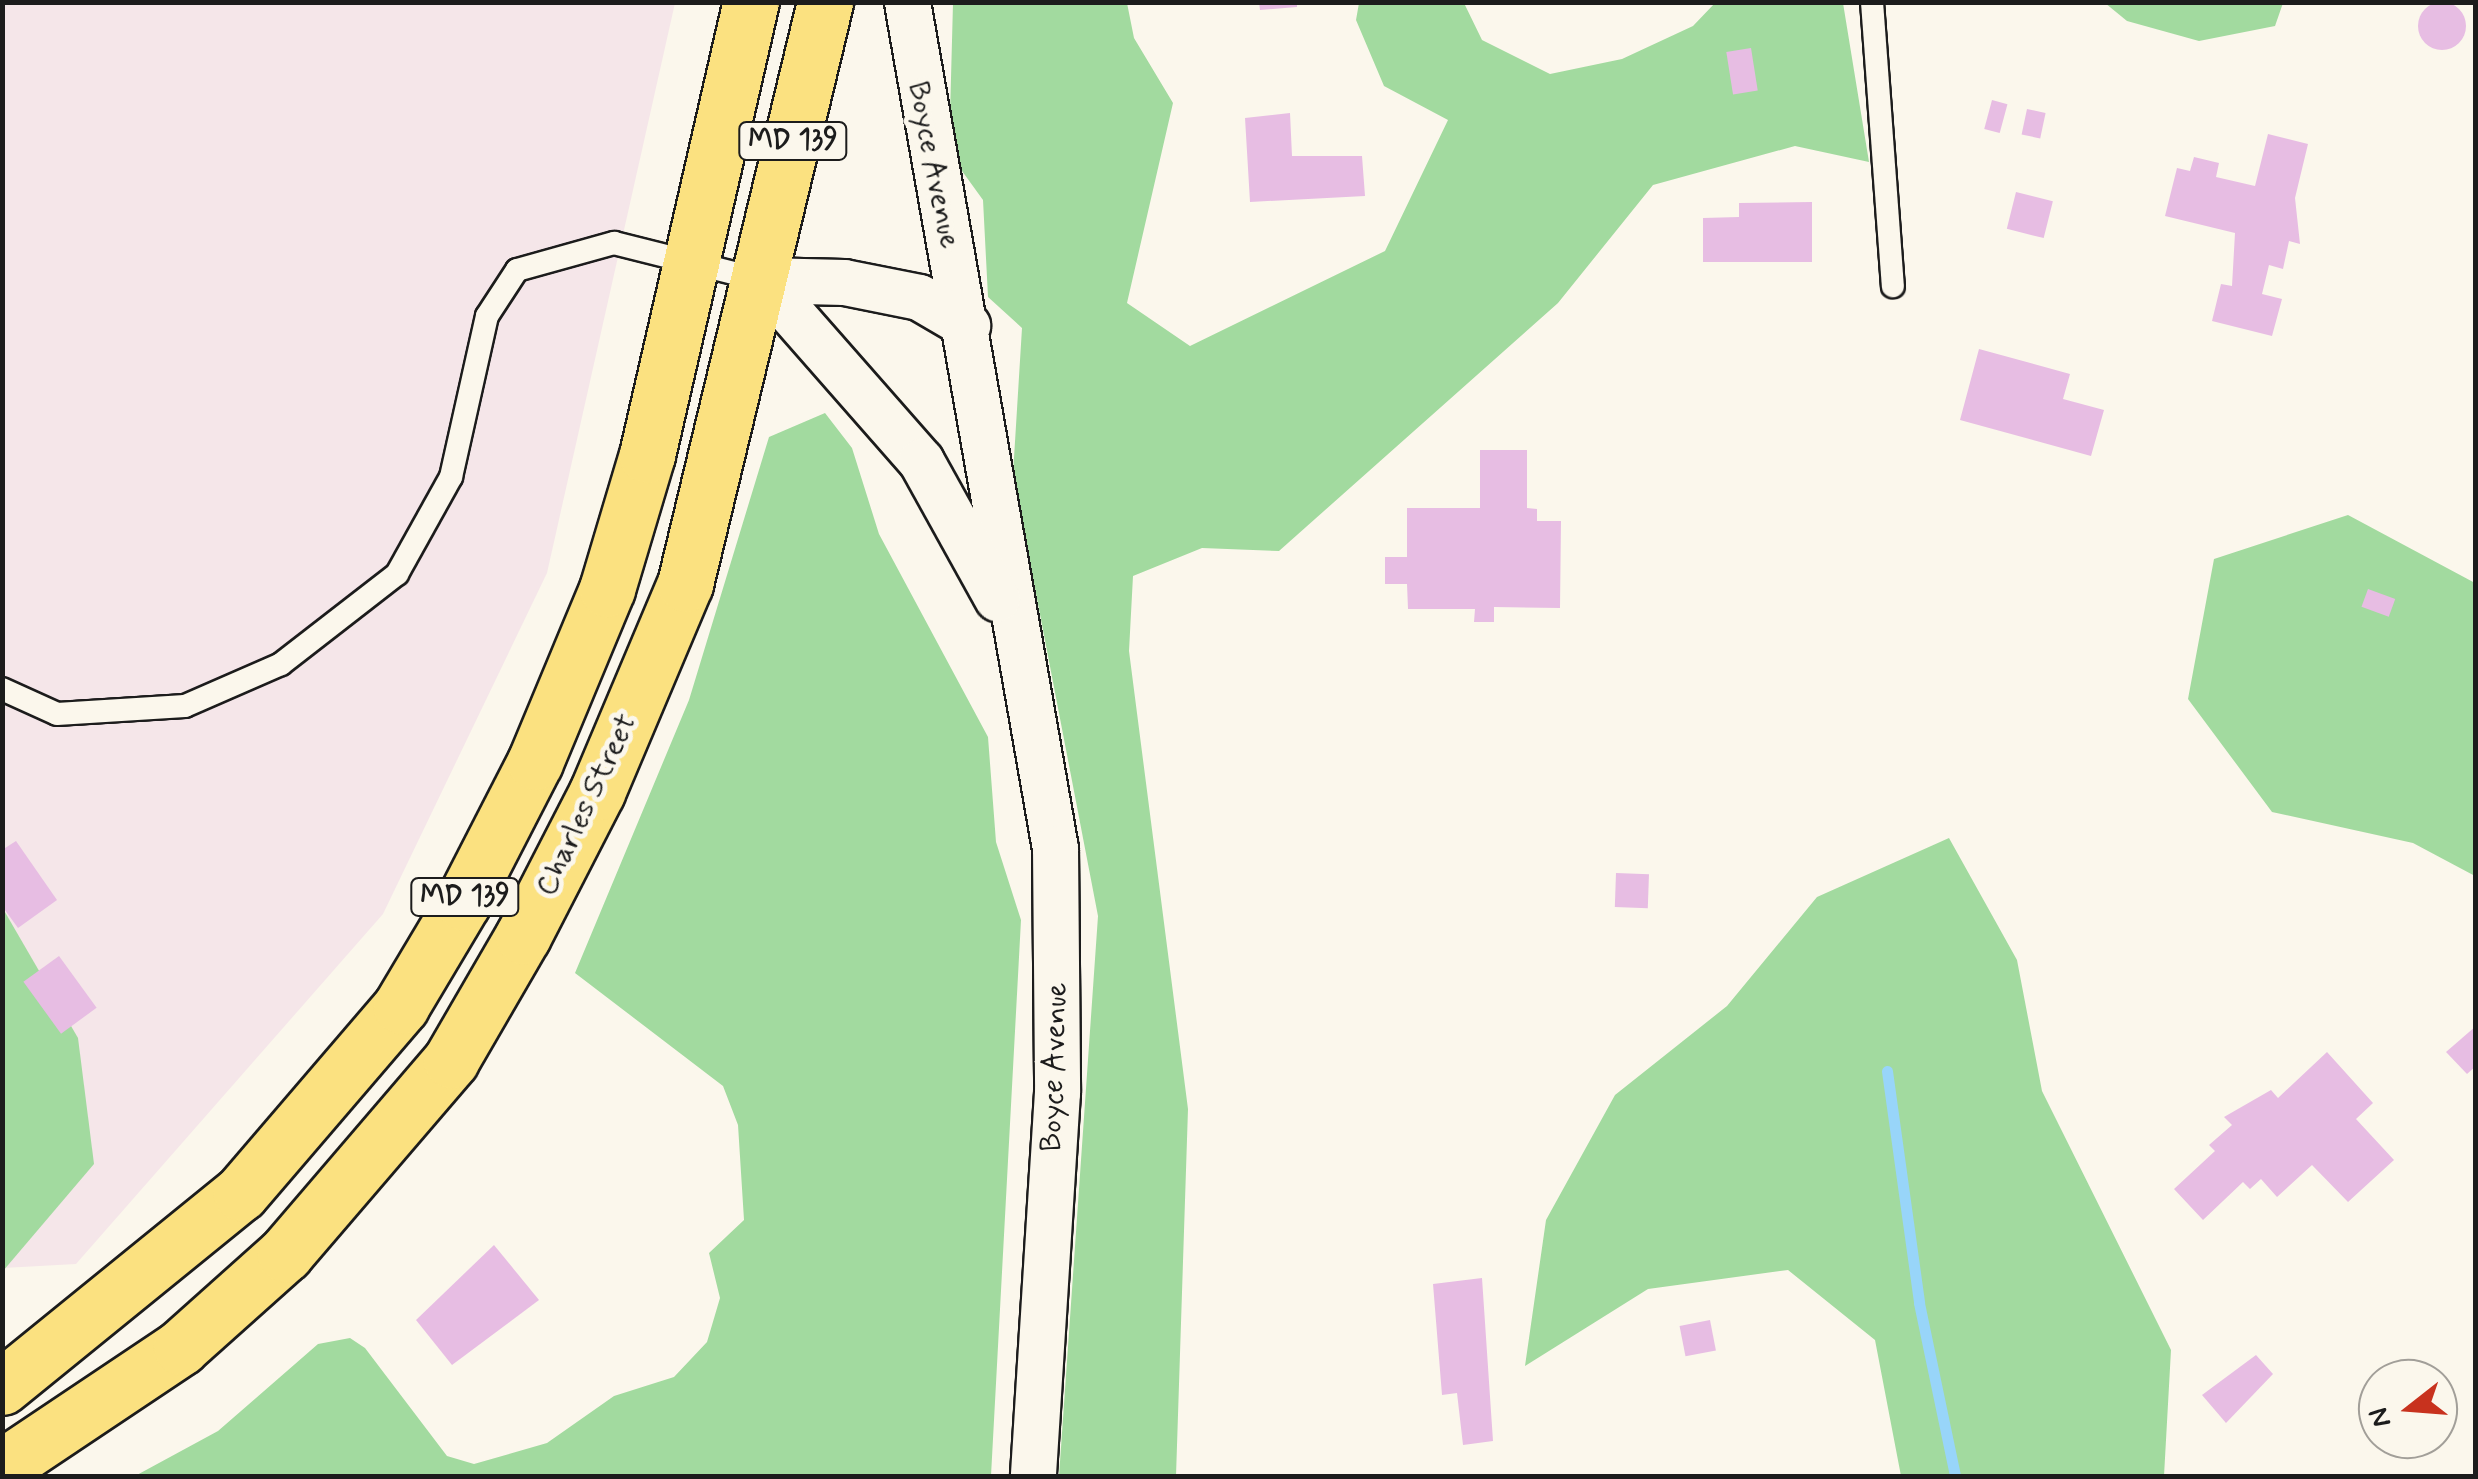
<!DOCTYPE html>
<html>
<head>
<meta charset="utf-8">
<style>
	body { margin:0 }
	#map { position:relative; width:2478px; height:1479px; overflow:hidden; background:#fbf7ec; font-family:Mynerve,sans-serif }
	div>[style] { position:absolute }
	.built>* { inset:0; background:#f5e6e9 }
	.green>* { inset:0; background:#a2da9f }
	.stream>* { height:11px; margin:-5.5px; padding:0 5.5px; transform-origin:5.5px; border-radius:5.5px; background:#98d5f9 }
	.building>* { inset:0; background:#e7bde3; transform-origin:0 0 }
	.round { border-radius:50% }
	.roads { filter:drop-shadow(2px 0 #1c1c1c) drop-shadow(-2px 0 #1c1c1c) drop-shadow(0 2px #1c1c1c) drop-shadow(0 -2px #1c1c1c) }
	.service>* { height:22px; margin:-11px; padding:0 11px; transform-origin:11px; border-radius:11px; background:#fbf7ec }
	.minor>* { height:45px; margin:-22.5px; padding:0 22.5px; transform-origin:22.5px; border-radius:22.5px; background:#fbf7ec }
	.primary>* { height:55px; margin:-27.5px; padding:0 27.5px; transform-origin:27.5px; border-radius:27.5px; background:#fbe180 }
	span { translate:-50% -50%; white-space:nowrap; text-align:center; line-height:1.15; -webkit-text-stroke:10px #fbf7ec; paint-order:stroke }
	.shield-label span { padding:2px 8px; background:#fbf7ec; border:2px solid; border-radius:8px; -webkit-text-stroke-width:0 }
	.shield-label { font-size:28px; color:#1c1c1c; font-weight:700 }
	.street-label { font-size:30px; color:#1c1c1c }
	.frame { position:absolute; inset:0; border:5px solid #1c1c1c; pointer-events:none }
	.north { position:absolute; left:2358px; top:1359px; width:100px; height:100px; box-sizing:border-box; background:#fbf7ec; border:2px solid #a29f99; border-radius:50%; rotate:253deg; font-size:28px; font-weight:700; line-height:40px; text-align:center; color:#1c1c1c }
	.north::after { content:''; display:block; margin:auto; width:35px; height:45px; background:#c8321e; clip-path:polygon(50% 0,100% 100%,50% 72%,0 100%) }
</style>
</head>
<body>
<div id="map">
	<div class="built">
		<i style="clip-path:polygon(3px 3px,675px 3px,547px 573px,383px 914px,76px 1264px,3px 1268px)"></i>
	</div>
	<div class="green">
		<i style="clip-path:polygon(953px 3px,1127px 3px,1134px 38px,1173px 103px,1127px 303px,1190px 346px,1385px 251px,1448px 120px,1384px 86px,1356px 20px,1359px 3px,1464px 3px,1482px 40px,1550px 74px,1622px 59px,1693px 26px,1715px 3px,1843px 3px,1869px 162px,1795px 146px,1653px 185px,1558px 303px,1279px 551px,1202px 548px,1133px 576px,1129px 651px,1188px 1109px,1176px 1476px,1059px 1476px,1098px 916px,1013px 474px,1022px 328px,988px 297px,983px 200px,949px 153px)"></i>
		<i style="clip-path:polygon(2105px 3px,2283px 3px,2275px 26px,2199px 41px,2127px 21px)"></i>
		<i style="clip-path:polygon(825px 413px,852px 448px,879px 534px,988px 737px,996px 842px,1021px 920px,991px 1476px,135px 1476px,218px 1431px,318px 1344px,350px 1338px,365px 1348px,447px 1456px,474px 1464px,547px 1443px,614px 1396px,674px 1377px,707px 1342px,720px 1298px,709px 1253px,744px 1220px,738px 1125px,723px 1086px,575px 973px,689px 700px,769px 437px)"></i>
		<i style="clip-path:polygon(2348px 515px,2475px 583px,2475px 876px,2413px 843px,2272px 812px,2188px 699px,2214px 559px)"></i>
		<i style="clip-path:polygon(1949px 838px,2017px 960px,2042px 1091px,2171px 1350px,2164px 1476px,1901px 1476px,1875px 1340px,1788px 1270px,1648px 1289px,1525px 1366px,1546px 1220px,1615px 1095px,1727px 1006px,1817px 897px)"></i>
		<i style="clip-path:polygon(2px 907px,78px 1038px,94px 1164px,3px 1271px)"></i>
	</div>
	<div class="stream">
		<i style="left:1887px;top:1071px;width:234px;rotate:82.1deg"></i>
		<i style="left:1919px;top:1303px;width:177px;rotate:78.2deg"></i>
	</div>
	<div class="building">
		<i style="clip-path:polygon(1259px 2px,1297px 2px,1297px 7px,1260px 10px)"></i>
		<i class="round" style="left:2418px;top:2px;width:48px;height:48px"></i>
		<i style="left:1751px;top:48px;width:43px;height:25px;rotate:81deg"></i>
		<i style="left:1992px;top:100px;width:16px;height:30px;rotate:15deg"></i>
		<i style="left:2027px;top:109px;width:19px;height:26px;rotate:12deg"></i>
		<i style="clip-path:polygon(1290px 113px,1292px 156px,1362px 156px,1365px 196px,1250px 202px,1245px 118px)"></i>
		<i style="clip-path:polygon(2268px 134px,2308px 144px,2295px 198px,2300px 244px,2289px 241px,2283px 269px,2269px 265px,2262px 294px,2282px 299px,2272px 336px,2212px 321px,2221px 284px,2232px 286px,2235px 233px,2165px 216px,2177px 168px,2190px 171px,2194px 157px,2219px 163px,2216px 177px,2255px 186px)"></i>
		<i style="left:2016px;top:192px;width:38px;height:38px;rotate:14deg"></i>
		<i style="clip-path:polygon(1812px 202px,1812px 262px,1703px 262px,1703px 218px,1739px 217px,1739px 203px)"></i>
		<i style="clip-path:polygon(1979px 349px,2070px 374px,2063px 399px,2104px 410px,2091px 456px,1960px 420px)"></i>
		<i style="clip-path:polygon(1480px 450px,1527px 450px,1527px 508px,1537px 509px,1537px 521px,1561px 521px,1560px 608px,1494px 607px,1494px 622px,1474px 622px,1475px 609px,1408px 609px,1407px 584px,1385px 584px,1385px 557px,1407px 557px,1407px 508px,1480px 508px)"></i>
		<i style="left:2368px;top:589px;width:29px;height:19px;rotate:20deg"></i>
		<i style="clip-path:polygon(16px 841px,57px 900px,18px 928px,2px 906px,2px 850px)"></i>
		<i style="left:1616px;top:873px;width:33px;height:34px;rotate:2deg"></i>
		<i style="left:59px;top:956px;width:64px;height:44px;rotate:54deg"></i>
		<i style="clip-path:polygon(2476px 1026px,2476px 1066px,2467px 1074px,2446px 1052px)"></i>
		<i style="clip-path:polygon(2327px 1052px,2373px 1103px,2356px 1119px,2394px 1160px,2348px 1202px,2312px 1165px,2277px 1197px,2261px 1179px,2250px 1189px,2243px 1182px,2203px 1220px,2174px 1189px,2215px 1151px,2209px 1145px,2232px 1125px,2224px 1117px,2271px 1090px,2278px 1098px)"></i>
		<i style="clip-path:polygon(494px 1245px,539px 1300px,452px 1365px,416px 1320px)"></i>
		<i style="clip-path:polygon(1482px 1278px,1493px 1441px,1463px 1445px,1457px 1393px,1442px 1395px,1433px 1284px)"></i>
		<i style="left:1710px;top:1320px;width:31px;height:31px;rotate:79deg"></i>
		<i style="clip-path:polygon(2256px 1355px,2273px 1374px,2226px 1423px,2202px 1395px)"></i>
	</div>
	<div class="roads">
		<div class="service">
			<i style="left:1872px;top:2px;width:285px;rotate:85.8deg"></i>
			<i style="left:2px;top:689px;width:60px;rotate:24.4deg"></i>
			<i style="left:57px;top:714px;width:128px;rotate:-3.6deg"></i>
			<i style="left:185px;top:706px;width:105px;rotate:-23.6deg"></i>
			<i style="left:281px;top:664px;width:147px;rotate:-37.8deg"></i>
			<i style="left:397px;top:574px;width:111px;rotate:-60.9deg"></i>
			<i style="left:451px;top:477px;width:165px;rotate:-77.4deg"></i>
			<i style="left:487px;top:316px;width:55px;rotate:-56.9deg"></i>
			<i style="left:517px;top:270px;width:101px;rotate:-15.6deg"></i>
			<i style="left:614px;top:243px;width:152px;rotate:14.1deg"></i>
		</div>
		<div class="minor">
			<i style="left:907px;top:2px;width:859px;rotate:80.08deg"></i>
			<i style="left:1055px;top:848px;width:244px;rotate:89.5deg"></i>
			<i style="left:1057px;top:1092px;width:385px;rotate:93.6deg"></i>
			<i style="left:762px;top:280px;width:241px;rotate:48.7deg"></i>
			<i style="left:921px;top:461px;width:157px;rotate:61deg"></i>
			<i style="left:762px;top:280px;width:82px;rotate:1.4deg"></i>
			<i style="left:844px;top:282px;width:76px;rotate:11.3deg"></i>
			<i style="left:919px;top:297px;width:56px;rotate:30.3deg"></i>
		</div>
		<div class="primary">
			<i style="left:2px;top:1387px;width:308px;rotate:-39.1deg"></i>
			<i style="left:241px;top:1193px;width:246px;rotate:-49.4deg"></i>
			<i style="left:401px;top:1006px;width:121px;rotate:-59.2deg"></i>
			<i style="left:463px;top:902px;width:157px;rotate:-62.8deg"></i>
			<i style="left:535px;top:762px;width:187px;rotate:-67.4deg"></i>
			<i style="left:607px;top:589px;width:140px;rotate:-73.4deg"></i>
			<i style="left:647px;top:455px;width:465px;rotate:-77.1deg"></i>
			<i style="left:2px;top:1467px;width:216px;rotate:-33.8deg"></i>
			<i style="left:181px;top:1347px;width:140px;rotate:-41.8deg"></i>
			<i style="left:285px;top:1254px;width:255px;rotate:-49.4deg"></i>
			<i style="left:451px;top:1060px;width:143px;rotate:-59.9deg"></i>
			<i style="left:523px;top:936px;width:162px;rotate:-62.8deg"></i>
			<i style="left:597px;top:792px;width:226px;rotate:-67.1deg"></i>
			<i style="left:685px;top:584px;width:599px;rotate:-76.47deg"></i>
		</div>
	</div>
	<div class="shield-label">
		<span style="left:793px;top:141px">MD 139</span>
		<span style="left:465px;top:897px">MD 139</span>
	</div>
	<div class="street-label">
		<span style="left:933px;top:165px;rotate:79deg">Boyce Avenue</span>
		<span style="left:587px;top:805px;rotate:-65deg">Charles Street</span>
		<span style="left:1055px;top:1067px;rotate:-88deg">Boyce Avenue</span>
	</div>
	<div class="frame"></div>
	<div class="north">N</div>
</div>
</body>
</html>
